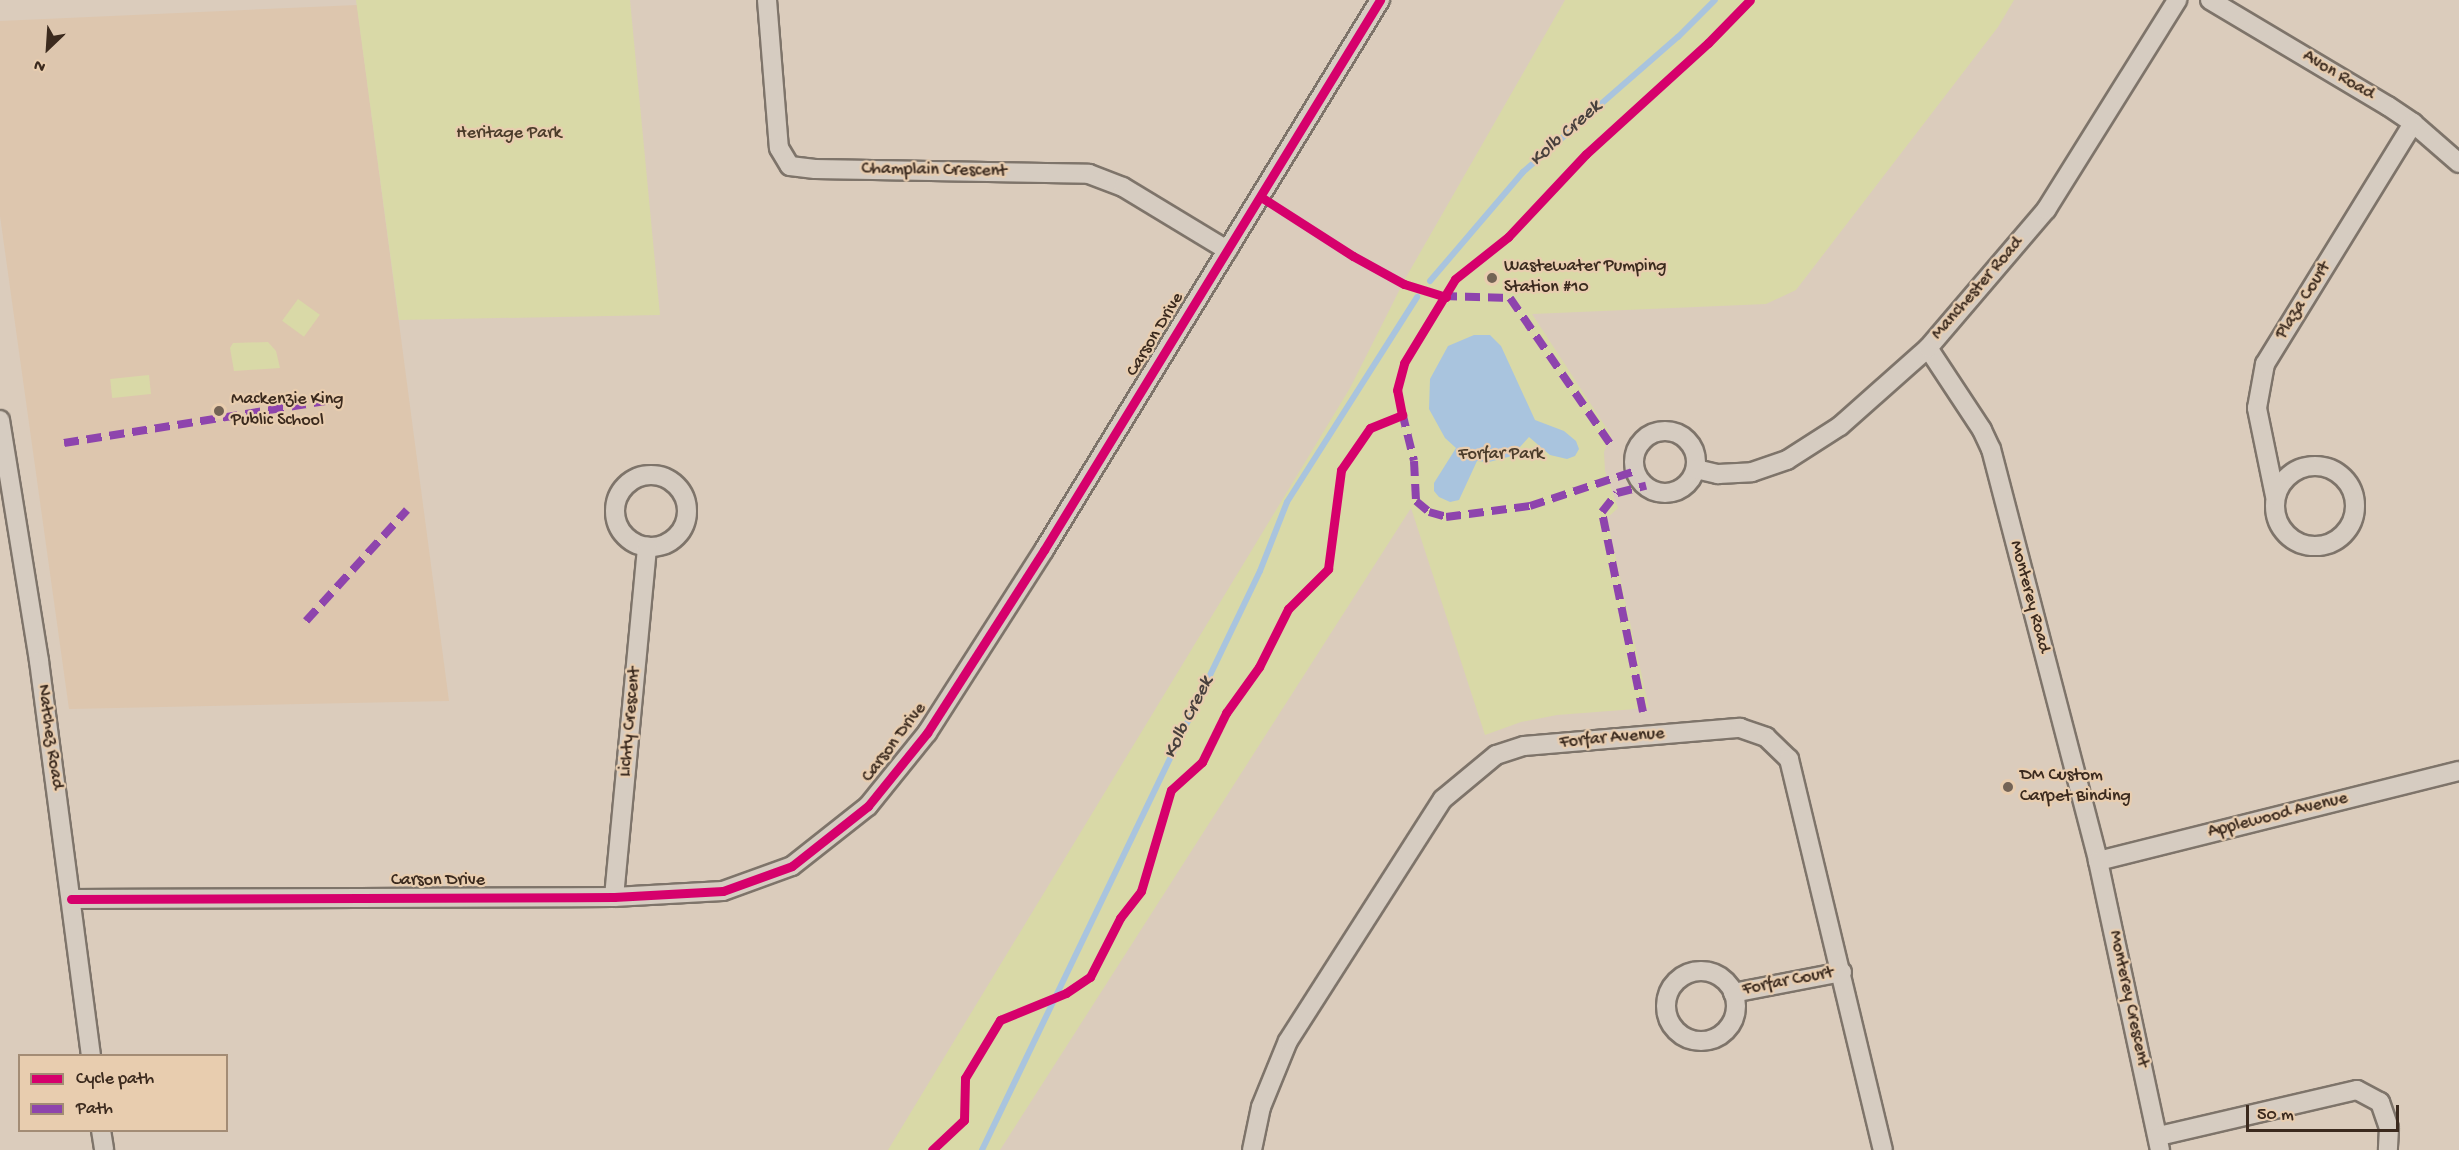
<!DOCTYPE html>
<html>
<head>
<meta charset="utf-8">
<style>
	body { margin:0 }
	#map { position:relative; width:2459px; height:1150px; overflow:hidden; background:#dbccbc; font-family:"Gochi Hand",sans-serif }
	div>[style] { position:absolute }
	.built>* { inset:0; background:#ddc6ae }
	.green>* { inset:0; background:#d9d9a7; transform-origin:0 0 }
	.water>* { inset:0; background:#a9c4de }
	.stream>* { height:6px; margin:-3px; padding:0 3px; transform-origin:3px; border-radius:3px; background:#a9c4de }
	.roads { filter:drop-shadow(2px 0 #7e746a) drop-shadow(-2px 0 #7e746a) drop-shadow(0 2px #7e746a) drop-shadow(0 -2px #7e746a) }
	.street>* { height:18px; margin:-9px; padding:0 9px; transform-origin:9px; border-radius:9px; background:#d6ccc1 }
	.street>.ring { margin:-9px; padding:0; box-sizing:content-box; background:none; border:18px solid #d6ccc1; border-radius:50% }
	.quiet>* { height:8px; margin-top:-4px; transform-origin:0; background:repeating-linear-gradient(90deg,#8e44ad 0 15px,transparent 0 23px) }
	.cycleway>* { height:9px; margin:-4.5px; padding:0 4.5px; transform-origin:4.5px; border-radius:4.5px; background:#d6006c }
	.dots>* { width:16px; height:16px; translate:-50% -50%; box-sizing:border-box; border:3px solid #e8cdaf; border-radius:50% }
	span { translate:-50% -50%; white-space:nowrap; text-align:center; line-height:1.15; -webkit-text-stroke:4.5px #e8cdaf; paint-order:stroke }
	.street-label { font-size:18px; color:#3b2a1e }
	.park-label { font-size:18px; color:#4b3c2a }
	.poi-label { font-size:18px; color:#3b2a1e }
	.left { translate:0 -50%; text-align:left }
	.water-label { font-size:20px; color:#48403d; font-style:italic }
	.legend { position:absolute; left:18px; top:1054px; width:210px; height:78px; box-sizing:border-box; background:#e8cdaf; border:2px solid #a38c75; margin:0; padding:8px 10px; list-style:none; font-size:18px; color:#3b2a1e }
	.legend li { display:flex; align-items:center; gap:12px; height:30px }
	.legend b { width:30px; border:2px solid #a38c75 }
	.north { position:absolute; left:18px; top:18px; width:60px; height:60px; -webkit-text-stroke:4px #e8cdaf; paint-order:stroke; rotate:205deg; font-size:16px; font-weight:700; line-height:24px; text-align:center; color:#3b2a1e }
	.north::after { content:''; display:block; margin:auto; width:21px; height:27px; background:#3b2a1e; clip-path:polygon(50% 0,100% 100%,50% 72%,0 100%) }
	.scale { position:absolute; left:2246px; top:1105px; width:153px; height:27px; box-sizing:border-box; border:3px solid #3b2a1e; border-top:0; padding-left:8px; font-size:18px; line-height:21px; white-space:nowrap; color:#3b2a1e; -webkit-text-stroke:4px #e8cdaf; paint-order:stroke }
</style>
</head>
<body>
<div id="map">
	<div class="built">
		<i style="clip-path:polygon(357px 5px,449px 701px,69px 709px,0 216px,0 21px)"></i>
	</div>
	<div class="green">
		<i style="clip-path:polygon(356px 0,630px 0,660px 315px,399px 320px)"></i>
		<i style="clip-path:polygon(1565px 0,2014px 0,1998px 27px,1796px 290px,1766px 304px,1532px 314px,1611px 435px,1604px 452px,1605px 471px,1618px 508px,1607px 518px,1649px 708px,1557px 715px,1521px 722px,1485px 735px,1411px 508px,1000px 1150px,888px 1150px,1350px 388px,1405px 279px)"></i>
		<i style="left:298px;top:299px;width:27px;height:27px;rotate:36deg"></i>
		<i style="clip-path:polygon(268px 342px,276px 351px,280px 368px,234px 371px,230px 348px,233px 343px)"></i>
		<i style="left:149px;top:375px;width:19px;height:39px;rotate:84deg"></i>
	</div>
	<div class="water">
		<i style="clip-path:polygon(1474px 335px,1490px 335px,1501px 346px,1535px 420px,1564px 431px,1576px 441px,1579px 449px,1575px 456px,1567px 459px,1550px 455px,1529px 437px,1512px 456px,1489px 462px,1477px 461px,1459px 500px,1450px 502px,1439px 497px,1434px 491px,1434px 483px,1456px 448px,1445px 438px,1429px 409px,1430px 379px,1448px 346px)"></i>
	</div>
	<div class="stream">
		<i style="left:1430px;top:281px;width:143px;rotate:-49.5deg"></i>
		<i style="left:1523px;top:172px;width:206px;rotate:-41.1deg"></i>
		<i style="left:1678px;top:37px;width:52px;rotate:-45deg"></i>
		<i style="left:982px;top:1150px;width:642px;rotate:-64.35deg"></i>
		<i style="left:1260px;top:571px;width:74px;rotate:-68.6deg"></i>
		<i style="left:1287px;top:502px;width:243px;rotate:-57.6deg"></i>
	</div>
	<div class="roads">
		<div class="street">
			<i style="left:767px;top:0;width:148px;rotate:85.4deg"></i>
			<i style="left:779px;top:148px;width:21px;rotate:59deg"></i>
			<i style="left:790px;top:166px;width:25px;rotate:7deg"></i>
			<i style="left:815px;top:169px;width:274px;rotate:1deg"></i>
			<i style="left:1089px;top:174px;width:36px;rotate:21deg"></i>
			<i style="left:1123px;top:187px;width:122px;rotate:31.2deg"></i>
			<i style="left:2210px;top:0;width:207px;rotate:30.8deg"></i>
			<i style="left:2388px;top:106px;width:30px;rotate:34deg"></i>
			<i style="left:2413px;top:123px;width:61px;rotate:41deg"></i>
			<i style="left:1928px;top:348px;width:98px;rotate:56.6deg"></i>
			<i style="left:1982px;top:430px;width:21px;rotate:65deg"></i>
			<i style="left:1991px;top:449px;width:426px;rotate:75.4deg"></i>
			<i style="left:2098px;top:861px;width:296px;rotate:77.9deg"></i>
			<i style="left:0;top:420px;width:244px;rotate:80.8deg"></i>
			<i style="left:39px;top:661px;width:398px;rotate:82.5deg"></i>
			<i class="ring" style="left:1634px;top:431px;width:44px;height:44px"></i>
			<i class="ring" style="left:2275px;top:466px;width:62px;height:62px"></i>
			<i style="left:1696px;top:469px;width:23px;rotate:13deg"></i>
			<i style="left:1718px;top:474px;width:34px;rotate:-3deg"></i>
			<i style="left:1752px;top:472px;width:37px;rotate:-19deg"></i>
			<i style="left:1787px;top:460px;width:63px;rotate:-32.7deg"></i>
			<i style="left:1840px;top:426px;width:118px;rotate:-41.6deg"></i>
			<i style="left:1928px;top:348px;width:182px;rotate:-49.5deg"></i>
			<i style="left:2046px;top:210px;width:248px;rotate:-58deg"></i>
			<i class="ring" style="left:615px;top:475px;width:54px;height:54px"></i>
			<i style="left:2275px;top:496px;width:90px;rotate:-101.6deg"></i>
			<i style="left:2257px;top:408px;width:45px;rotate:-79.7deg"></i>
			<i style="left:2265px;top:364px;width:283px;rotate:-58.4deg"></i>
			<i style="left:2098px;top:861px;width:372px;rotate:-14deg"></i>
			<i style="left:614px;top:897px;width:352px;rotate:-84.6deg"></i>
			<i style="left:71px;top:899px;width:543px;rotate:-0.21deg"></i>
			<i style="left:614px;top:897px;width:109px;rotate:-3.2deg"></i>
			<i style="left:723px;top:891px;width:73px;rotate:-19.9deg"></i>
			<i style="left:792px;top:866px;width:97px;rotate:-38.3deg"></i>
			<i style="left:868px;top:806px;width:94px;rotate:-51.1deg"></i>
			<i style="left:927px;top:733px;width:217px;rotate:-57.4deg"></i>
			<i style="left:1044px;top:550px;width:645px;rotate:-58.58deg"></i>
			<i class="ring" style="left:1666px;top:971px;width:52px;height:52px"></i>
			<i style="left:1733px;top:993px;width:111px;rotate:-10.9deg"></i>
			<i style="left:101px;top:1130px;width:20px;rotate:81deg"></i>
			<i style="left:2159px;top:1136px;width:203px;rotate:-13.1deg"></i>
			<i style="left:2357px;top:1090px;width:26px;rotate:28deg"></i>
			<i style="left:2380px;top:1102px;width:28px;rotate:71deg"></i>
			<i style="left:2389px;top:1128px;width:22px;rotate:93deg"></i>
			<i style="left:1252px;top:1150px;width:44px;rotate:-78.2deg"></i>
			<i style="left:1261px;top:1107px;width:71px;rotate:-67.8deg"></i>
			<i style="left:1288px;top:1041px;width:287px;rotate:-57.4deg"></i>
			<i style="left:1443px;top:799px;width:69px;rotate:-39.7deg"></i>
			<i style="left:1496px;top:755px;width:29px;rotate:-18deg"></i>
			<i style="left:1524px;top:746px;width:217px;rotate:-4.8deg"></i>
			<i style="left:1740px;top:728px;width:28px;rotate:19deg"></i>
			<i style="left:1766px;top:737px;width:32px;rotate:44deg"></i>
			<i style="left:1789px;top:759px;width:402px;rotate:76.5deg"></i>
		</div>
	</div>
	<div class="quiet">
		<i style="left:1442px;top:296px;width:68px;rotate:1.7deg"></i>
		<i style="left:1510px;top:298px;width:178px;rotate:55.5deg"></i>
		<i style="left:1402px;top:412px;width:50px;rotate:76.2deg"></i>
		<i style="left:1414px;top:461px;width:40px;rotate:87.1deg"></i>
		<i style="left:1416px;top:501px;width:17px;rotate:40deg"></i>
		<i style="left:1429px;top:512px;width:18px;rotate:16deg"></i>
		<i style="left:1446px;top:517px;width:85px;rotate:-7.5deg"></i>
		<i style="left:1530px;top:506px;width:111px;rotate:-18.4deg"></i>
		<i style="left:64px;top:443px;width:271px;rotate:-9.1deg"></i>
		<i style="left:306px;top:621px;width:150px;rotate:-47.7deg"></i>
		<i style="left:1643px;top:712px;width:204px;rotate:-101.6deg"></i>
		<i style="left:1602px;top:512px;width:24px;rotate:-52deg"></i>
		<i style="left:1617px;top:493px;width:30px;rotate:-14deg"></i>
	</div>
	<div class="cycleway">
		<i style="left:1261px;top:197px;width:109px;rotate:32.7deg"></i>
		<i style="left:1353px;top:256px;width:58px;rotate:28.8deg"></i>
		<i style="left:1404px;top:284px;width:44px;rotate:17.2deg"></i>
		<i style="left:71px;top:899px;width:543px;rotate:-0.21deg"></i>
		<i style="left:614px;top:897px;width:109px;rotate:-3.2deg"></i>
		<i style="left:723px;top:891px;width:73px;rotate:-19.9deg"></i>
		<i style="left:792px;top:866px;width:97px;rotate:-38.3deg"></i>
		<i style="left:868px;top:806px;width:94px;rotate:-51.1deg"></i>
		<i style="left:927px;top:733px;width:217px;rotate:-57.4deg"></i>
		<i style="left:1044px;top:550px;width:645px;rotate:-58.58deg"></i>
		<i style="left:932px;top:1150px;width:44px;rotate:-43.2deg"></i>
		<i style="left:964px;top:1120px;width:42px;rotate:-88.6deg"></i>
		<i style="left:965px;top:1078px;width:68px;rotate:-58.9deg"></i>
		<i style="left:1000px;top:1020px;width:71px;rotate:-22.2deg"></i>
		<i style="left:1066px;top:993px;width:29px;rotate:-34deg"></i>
		<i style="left:1090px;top:977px;width:66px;rotate:-63deg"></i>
		<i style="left:1120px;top:918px;width:34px;rotate:-52deg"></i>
		<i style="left:1141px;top:891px;width:105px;rotate:-73.5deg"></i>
		<i style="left:1171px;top:790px;width:42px;rotate:-42.1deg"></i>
		<i style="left:1202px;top:762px;width:55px;rotate:-63.9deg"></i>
		<i style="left:1226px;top:713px;width:57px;rotate:-54.3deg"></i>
		<i style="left:1259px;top:667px;width:65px;rotate:-63.4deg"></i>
		<i style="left:1288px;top:609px;width:57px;rotate:-45deg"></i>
		<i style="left:1328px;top:569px;width:100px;rotate:-82.5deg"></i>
		<i style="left:1341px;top:470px;width:51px;rotate:-55.4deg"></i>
		<i style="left:1370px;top:428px;width:35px;rotate:-22deg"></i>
		<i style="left:1402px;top:415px;width:25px;rotate:-101deg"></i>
		<i style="left:1397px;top:390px;width:28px;rotate:-75deg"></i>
		<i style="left:1404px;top:363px;width:98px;rotate:-58.7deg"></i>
		<i style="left:1455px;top:279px;width:68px;rotate:-38.4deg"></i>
		<i style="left:1508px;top:237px;width:114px;rotate:-46.8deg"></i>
		<i style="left:1586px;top:154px;width:165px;rotate:-42.3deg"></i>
		<i style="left:1708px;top:43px;width:60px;rotate:-45.7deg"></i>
	</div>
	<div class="dots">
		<i style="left:1492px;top:278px;background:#736355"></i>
		<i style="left:219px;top:411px;background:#736355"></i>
		<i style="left:2008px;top:787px;background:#736355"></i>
	</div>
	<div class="street-label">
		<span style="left:2338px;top:76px;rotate:31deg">Avon Road</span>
		<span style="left:934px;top:171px;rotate:1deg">Champlain Crescent</span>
		<span style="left:1978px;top:289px;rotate:-49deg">Manchester Road</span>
		<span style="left:2304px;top:301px;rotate:-58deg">Plaza Court</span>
		<span style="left:1156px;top:335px;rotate:-59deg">Carson Drive</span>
		<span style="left:2029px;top:597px;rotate:75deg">Monterey Road</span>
		<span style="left:631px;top:722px;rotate:-85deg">Lichty Crescent</span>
		<span style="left:49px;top:737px;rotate:82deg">Natchez Road</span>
		<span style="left:1612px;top:739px;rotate:-5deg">Forfar Avenue</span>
		<span style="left:895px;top:743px;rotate:-53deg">Carson Drive</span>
		<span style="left:2278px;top:816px;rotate:-14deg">Applewood Avenue</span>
		<span style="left:438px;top:881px">Carson Drive</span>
		<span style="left:1788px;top:982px;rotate:-11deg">Forfar Court</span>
		<span style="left:2128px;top:999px;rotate:78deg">Monterey Crescent</span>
	</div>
	<div class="park-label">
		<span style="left:509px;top:134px">Heritage Park</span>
		<span style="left:1501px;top:455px">Forfar Park</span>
	</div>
	<div class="poi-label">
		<span class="left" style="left:1504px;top:278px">Wastewater Pumping<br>Station #10</span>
		<span class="left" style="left:231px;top:411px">Mackenzie King<br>Public School</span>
		<span class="left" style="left:2020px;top:787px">DM Custom<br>Carpet Binding</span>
	</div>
	<div class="water-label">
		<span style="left:1566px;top:134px;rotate:-42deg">Kolb Creek</span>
		<span style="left:1189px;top:718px;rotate:-64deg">Kolb Creek</span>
	</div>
	<ul class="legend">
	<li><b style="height:8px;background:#d6006c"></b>Cycle path</li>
	<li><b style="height:8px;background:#8e44ad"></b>Path</li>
	</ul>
	<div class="north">N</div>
	<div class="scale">50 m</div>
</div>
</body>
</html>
